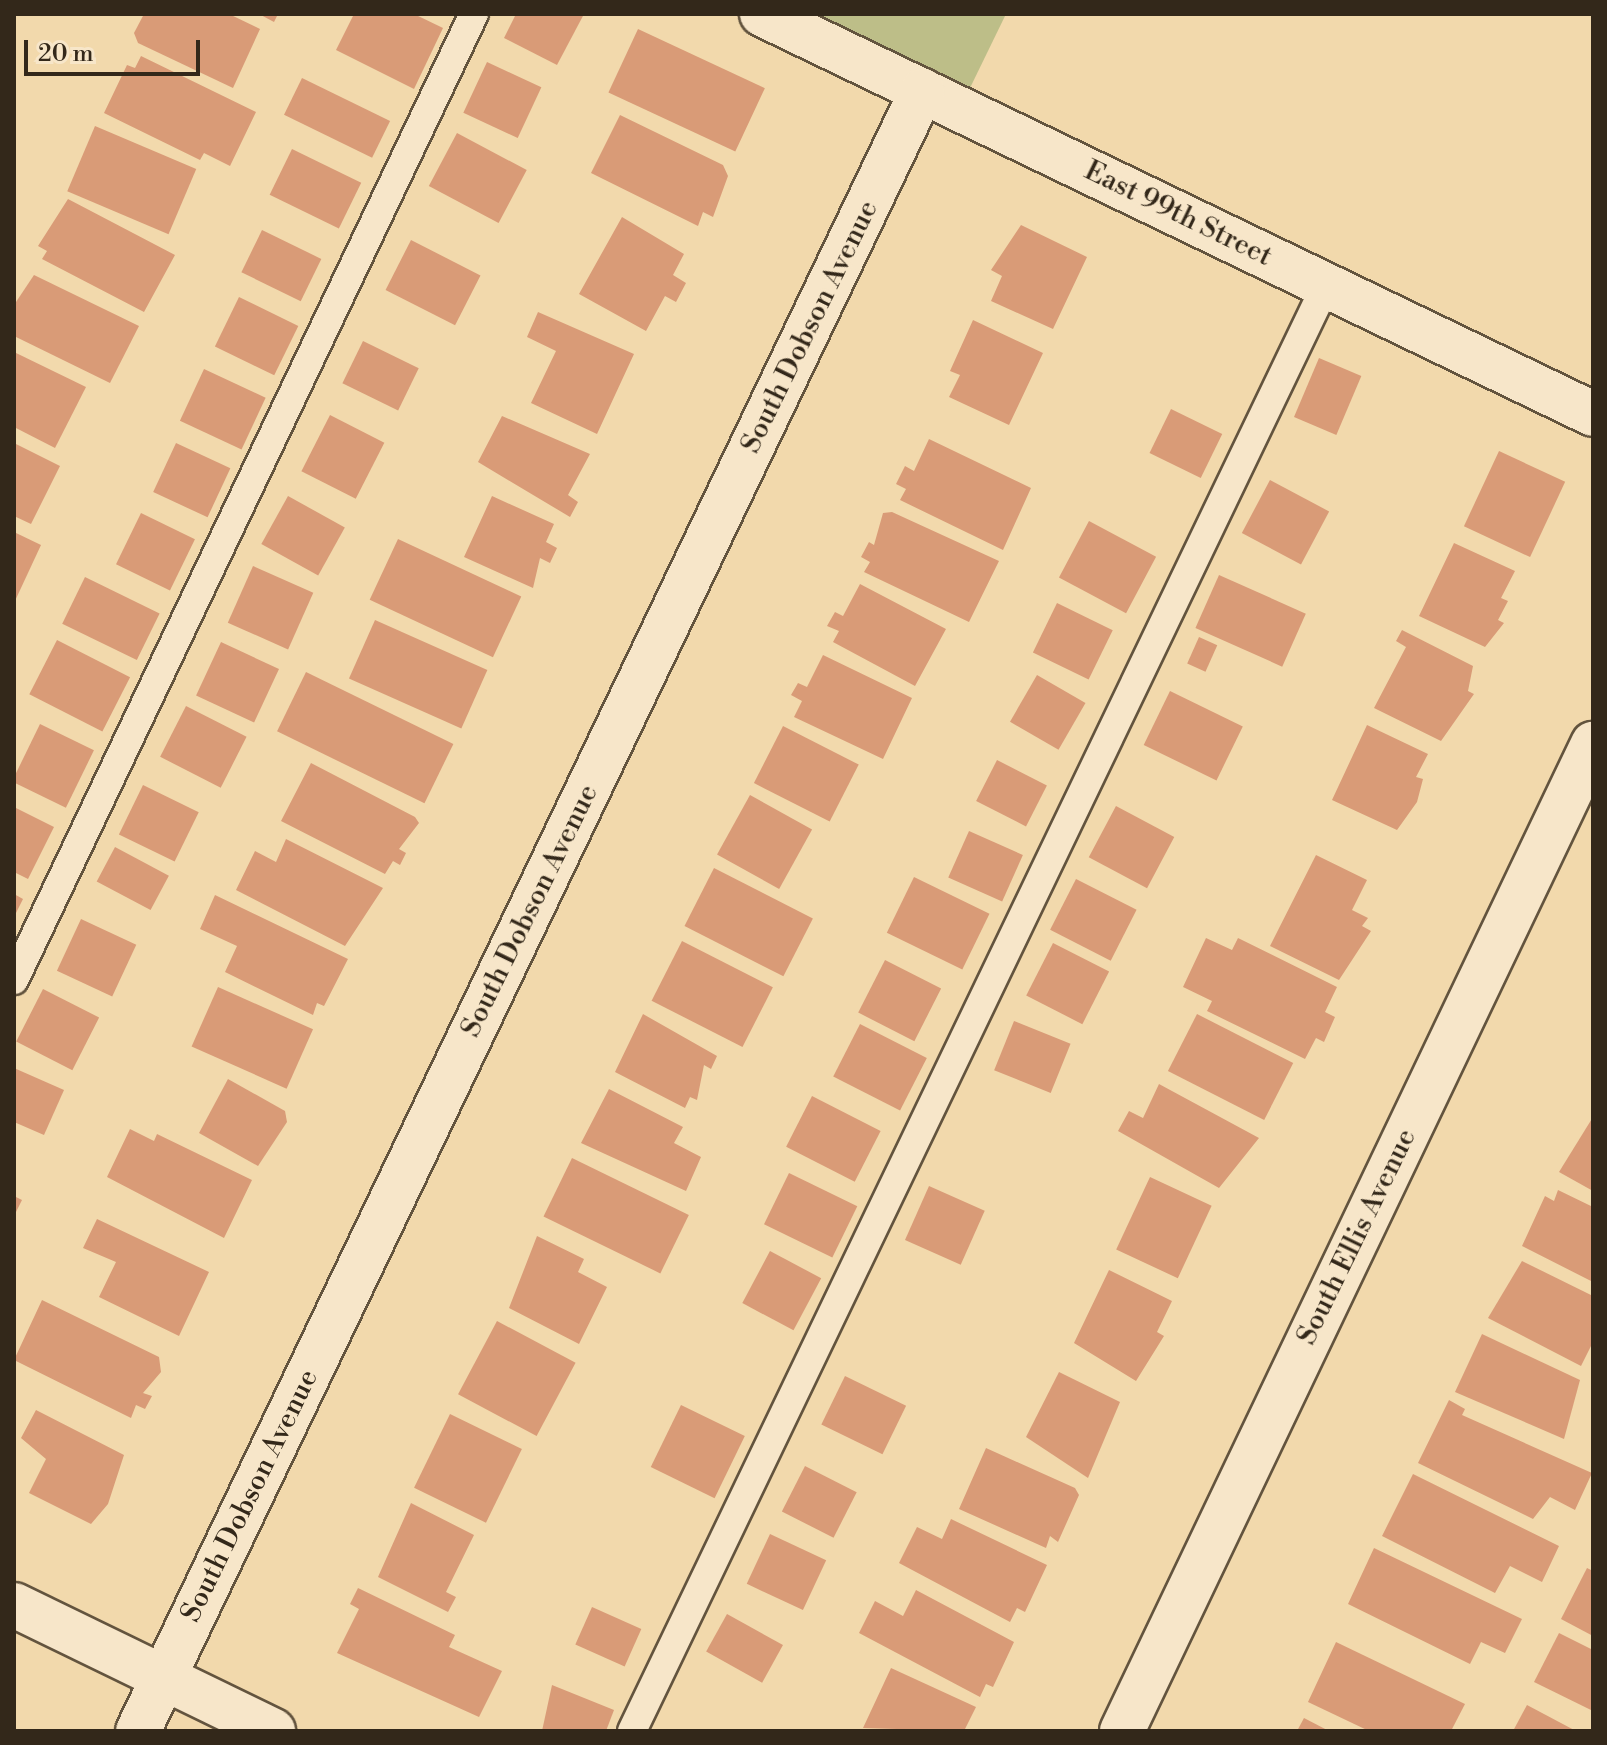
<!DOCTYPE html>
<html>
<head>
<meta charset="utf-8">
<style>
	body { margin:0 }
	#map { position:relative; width:1607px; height:1745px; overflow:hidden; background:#f2d9ac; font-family:"Libre Bodoni",serif }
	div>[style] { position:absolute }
	.green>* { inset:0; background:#bdbe88 }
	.building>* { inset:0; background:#d99b77; transform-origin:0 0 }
	.roads { filter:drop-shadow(2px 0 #63543e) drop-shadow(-2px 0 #63543e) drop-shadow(0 2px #63543e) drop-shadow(0 -2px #63543e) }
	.service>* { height:28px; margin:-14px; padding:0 14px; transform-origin:14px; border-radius:14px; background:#f7e6c9 }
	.minor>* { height:44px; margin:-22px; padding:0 22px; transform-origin:22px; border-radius:22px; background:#f7e6c9 }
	span { translate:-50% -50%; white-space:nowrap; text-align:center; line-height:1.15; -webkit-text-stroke:6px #f7e6c9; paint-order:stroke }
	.street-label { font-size:28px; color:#33281a }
	.frame { position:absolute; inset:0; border:16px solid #33281a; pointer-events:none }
	.scale { position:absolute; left:24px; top:40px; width:176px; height:36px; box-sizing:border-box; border:4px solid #33281a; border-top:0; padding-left:10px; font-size:24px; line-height:28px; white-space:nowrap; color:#33281a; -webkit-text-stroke:6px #f7e6c9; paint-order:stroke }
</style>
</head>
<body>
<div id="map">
	<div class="green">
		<i style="clip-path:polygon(814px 14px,1006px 14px,969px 90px)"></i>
	</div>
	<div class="building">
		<i style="clip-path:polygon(144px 14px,229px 14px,260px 29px,233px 88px,138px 43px,134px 33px)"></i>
		<i style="clip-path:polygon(259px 14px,278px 14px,274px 22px)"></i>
		<i style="clip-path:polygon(354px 14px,414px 14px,443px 28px,414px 89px,336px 50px)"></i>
		<i style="clip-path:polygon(516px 14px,584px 14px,557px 65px,504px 38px)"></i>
		<i style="left:638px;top:29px;width:140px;height:70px;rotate:25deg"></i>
		<i style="clip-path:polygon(141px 56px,256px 112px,230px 166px,204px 153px,200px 160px,104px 113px,127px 65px,135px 68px)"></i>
		<i style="left:487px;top:62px;width:60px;height:56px;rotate:25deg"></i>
		<i style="left:302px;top:78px;width:98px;height:41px;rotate:26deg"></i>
		<i style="clip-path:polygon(620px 115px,723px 165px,728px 176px,713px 217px,703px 212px,698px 226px,591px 173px)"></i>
		<i style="left:95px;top:126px;width:110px;height:71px;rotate:23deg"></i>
		<i style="left:457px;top:133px;width:79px;height:60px;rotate:28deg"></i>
		<i style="left:292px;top:149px;width:77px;height:51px;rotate:26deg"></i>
		<i style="clip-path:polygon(68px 199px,175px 255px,144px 312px,42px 259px,47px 251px,38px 246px)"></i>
		<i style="clip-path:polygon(622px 217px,684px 254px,673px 275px,686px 283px,676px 302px,665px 296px,646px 331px,579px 294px)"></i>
		<i style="clip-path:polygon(1021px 225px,1087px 257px,1053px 329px,991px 301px,1002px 276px,991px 270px)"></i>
		<i style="left:262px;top:230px;width:66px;height:47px;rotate:26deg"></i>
		<i style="left:411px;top:240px;width:78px;height:56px;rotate:27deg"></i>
		<i style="clip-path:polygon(34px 275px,139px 326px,110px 383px,14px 336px,14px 305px)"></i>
		<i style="left:239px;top:297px;width:66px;height:55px;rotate:26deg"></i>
		<i style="clip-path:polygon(538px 312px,634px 354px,597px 434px,531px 403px,556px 351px,527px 337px)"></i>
		<i style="clip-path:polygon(973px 320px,1043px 353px,1009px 425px,949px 397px,960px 375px,950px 371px)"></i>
		<i style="left:363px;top:341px;width:62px;height:47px;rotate:26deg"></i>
		<i style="clip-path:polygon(14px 352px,86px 387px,55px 448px,14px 427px)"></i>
		<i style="left:1319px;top:358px;width:46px;height:64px;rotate:23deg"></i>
		<i style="left:204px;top:369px;width:68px;height:57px;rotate:25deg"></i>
		<i style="left:1171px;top:409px;width:57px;height:49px;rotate:26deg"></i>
		<i style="left:330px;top:415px;width:61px;height:63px;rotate:27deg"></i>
		<i style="clip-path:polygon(502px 416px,590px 454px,568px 495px,578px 502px,570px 517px,478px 462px)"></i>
		<i style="clip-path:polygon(929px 439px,1031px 488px,1003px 550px,900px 500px,906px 489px,896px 484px,905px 466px,914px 471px)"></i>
		<i style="clip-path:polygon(14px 443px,60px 466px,31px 524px,14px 516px)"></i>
		<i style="left:176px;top:443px;width:60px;height:54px;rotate:25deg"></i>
		<i style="left:1499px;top:451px;width:73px;height:83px;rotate:25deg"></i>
		<i style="left:1270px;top:480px;width:67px;height:60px;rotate:28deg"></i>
		<i style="left:288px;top:496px;width:65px;height:55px;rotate:29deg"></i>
		<i style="clip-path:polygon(492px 496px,554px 524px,546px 542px,557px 548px,550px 563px,540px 558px,533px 588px,464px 557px)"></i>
		<i style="clip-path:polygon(892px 512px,999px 561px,969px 622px,864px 572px,870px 562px,861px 557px,869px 542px,874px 545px,883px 513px)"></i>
		<i style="left:141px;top:513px;width:60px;height:57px;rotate:26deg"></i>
		<i style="left:1089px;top:521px;width:76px;height:64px;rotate:28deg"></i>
		<i style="clip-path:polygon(14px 532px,41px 545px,14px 603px)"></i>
		<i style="left:398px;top:539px;width:136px;height:67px;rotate:25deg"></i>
		<i style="clip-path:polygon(1454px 543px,1515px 571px,1501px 598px,1508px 601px,1498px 620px,1504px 623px,1485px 647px,1419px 616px)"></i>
		<i style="left:253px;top:566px;width:66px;height:62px;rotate:24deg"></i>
		<i style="left:1219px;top:575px;width:95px;height:58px;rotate:24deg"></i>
		<i style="left:85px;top:577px;width:83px;height:52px;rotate:26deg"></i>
		<i style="clip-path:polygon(860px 584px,946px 629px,915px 686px,833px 642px,839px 631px,827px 626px,835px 612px,843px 616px)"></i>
		<i style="left:1057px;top:603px;width:62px;height:55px;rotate:26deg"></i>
		<i style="left:375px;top:620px;width:123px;height:64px;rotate:24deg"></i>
		<i style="clip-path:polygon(1402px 630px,1473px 666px,1468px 691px,1474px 694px,1441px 741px,1374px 708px,1406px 647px,1396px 641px)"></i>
		<i style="left:1199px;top:637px;width:20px;height:29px;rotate:24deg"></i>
		<i style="left:57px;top:640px;width:82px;height:61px;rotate:27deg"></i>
		<i style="left:221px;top:642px;width:64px;height:59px;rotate:25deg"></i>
		<i style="clip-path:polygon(823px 655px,912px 698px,883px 759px,794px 717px,802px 701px,791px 695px,798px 683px,807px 687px)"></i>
		<i style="left:306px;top:672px;width:164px;height:66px;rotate:26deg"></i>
		<i style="left:1037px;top:675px;width:56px;height:54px;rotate:30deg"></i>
		<i style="left:1170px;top:691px;width:81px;height:60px;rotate:26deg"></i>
		<i style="left:186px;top:706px;width:68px;height:57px;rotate:27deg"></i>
		<i style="left:40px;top:724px;width:60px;height:64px;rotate:26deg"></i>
		<i style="clip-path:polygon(1367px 725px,1428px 754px,1416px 777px,1423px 779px,1417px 802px,1397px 830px,1332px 800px)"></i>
		<i style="left:783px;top:726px;width:85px;height:64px;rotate:27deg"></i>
		<i style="left:997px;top:760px;width:56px;height:46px;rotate:27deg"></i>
		<i style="clip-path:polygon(311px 763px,415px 817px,419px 823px,399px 849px,406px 853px,400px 865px,393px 861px,385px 874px,281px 821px)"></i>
		<i style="left:143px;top:785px;width:62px;height:55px;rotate:26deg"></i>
		<i style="left:750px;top:795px;width:71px;height:68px;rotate:29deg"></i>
		<i style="left:1116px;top:806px;width:66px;height:58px;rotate:28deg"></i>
		<i style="clip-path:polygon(14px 807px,54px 827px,28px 879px,14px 872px)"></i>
		<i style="left:969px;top:831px;width:59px;height:51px;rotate:24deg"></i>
		<i style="clip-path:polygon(286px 839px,383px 888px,345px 946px,236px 890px,255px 851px,276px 862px)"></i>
		<i style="left:115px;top:847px;width:61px;height:39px;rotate:28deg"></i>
		<i style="clip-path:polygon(1316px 855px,1367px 880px,1352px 910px,1368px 918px,1362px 926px,1371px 931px,1339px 980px,1270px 946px)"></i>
		<i style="left:714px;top:868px;width:111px;height:65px;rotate:27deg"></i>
		<i style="left:914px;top:877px;width:84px;height:62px;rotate:26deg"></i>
		<i style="left:1076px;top:879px;width:68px;height:57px;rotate:27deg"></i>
		<i style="clip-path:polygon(14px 894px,23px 899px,14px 917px)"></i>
		<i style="clip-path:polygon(215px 895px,348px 959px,324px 1006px,317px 1003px,313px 1015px,225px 972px,237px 946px,200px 929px)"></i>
		<i style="left:81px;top:919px;width:61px;height:57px;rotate:25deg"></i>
		<i style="clip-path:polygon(1206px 938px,1232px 950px,1238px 938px,1337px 987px,1325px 1012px,1335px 1017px,1324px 1042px,1316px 1038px,1305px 1059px,1207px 1011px,1212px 1001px,1183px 987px)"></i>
		<i style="left:682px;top:941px;width:102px;height:67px;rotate:27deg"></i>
		<i style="left:1053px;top:943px;width:63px;height:59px;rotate:27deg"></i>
		<i style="left:885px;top:960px;width:63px;height:59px;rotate:27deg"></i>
		<i style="left:218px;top:987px;width:104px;height:65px;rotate:24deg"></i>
		<i style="left:43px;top:989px;width:63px;height:59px;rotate:27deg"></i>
		<i style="clip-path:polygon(643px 1014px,717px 1056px,711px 1069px,704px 1065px,697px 1100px,690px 1097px,685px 1108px,615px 1072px)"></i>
		<i style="left:1197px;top:1014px;width:108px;height:64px;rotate:27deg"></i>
		<i style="left:1014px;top:1021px;width:61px;height:53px;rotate:22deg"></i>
		<i style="left:860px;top:1024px;width:75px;height:59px;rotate:27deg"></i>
		<i style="clip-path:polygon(14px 1068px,64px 1090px,44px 1135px,14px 1122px)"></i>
		<i style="clip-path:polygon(228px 1079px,285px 1111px,287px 1122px,258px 1166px,199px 1133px)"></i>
		<i style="clip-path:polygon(1159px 1084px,1259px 1138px,1219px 1188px,1118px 1131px,1129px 1111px,1143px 1118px)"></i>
		<i style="clip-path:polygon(609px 1089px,683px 1127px,674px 1143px,701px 1157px,686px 1191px,581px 1143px)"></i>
		<i style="left:812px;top:1096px;width:77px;height:57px;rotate:27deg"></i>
		<i style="clip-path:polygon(1593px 1117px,1593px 1191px,1559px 1172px)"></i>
		<i style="clip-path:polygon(130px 1129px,154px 1141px,157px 1134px,252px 1180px,224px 1238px,107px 1177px)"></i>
		<i style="left:572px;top:1158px;width:130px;height:65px;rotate:26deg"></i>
		<i style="left:789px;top:1173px;width:76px;height:57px;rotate:26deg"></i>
		<i style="left:1150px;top:1177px;width:68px;height:80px;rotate:25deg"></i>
		<i style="left:929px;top:1186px;width:61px;height:59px;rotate:24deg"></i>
		<i style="clip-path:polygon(1558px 1190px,1593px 1207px,1593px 1282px,1522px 1246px,1545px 1196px,1554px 1201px)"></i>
		<i style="clip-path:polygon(14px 1196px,22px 1200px,14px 1216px)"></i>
		<i style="clip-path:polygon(97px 1219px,209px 1272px,179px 1336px,99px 1297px,116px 1262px,83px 1248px)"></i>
		<i style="clip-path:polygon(537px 1236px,584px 1259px,578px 1272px,607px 1287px,579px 1344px,509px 1308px)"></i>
		<i style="left:770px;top:1251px;width:58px;height:59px;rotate:28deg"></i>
		<i style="clip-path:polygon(1522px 1261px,1593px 1296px,1593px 1342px,1581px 1366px,1488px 1318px)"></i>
		<i style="clip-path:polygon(1109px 1270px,1172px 1301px,1157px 1332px,1164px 1336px,1136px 1381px,1074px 1343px)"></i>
		<i style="clip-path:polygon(42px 1300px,159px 1357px,161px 1372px,143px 1393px,152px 1396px,145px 1409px,136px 1405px,131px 1418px,14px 1360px)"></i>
		<i style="left:497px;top:1321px;width:89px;height:83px;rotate:28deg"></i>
		<i style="clip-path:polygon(1482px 1334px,1580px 1380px,1564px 1439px,1455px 1392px)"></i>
		<i style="clip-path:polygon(1059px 1372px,1120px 1402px,1088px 1478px,1026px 1437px)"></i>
		<i style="left:845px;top:1376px;width:68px;height:54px;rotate:26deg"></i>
		<i style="clip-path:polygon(1449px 1400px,1465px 1409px,1462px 1415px,1592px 1473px,1575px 1510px,1550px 1497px,1533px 1519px,1418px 1463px)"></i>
		<i style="left:681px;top:1405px;width:71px;height:69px;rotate:26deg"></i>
		<i style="clip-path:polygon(36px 1410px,124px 1455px,108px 1504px,91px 1524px,29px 1493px,46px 1459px,21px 1438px)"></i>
		<i style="left:450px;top:1414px;width:80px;height:82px;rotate:26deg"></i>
		<i style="clip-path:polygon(986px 1448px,1075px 1488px,1079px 1495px,1058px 1542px,1050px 1536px,1046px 1548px,959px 1509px)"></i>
		<i style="left:805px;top:1466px;width:58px;height:51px;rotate:27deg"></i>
		<i style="clip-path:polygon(1413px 1474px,1559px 1546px,1542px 1582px,1510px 1566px,1495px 1593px,1382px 1536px)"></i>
		<i style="clip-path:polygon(411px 1503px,474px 1535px,446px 1592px,456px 1597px,448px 1612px,378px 1577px)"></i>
		<i style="clip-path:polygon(951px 1519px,1047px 1565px,1025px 1612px,1017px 1608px,1010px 1622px,899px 1563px,917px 1527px,942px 1539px)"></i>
		<i style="left:770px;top:1534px;width:62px;height:55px;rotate:25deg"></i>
		<i style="clip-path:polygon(1374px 1548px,1522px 1619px,1505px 1653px,1481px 1642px,1470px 1664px,1348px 1604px)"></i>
		<i style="clip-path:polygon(1587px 1568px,1593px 1571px,1593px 1636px,1561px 1619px)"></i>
		<i style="clip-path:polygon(358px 1588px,455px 1635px,449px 1647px,502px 1671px,479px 1717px,337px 1653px,359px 1609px,350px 1604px)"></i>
		<i style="clip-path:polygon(916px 1590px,1014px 1642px,993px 1687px,986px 1684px,980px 1697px,859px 1633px,875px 1601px,903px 1616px)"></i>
		<i style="left:592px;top:1607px;width:54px;height:41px;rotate:24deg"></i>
		<i style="left:727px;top:1614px;width:64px;height:43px;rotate:29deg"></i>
		<i style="clip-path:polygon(1559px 1633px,1593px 1650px,1593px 1711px,1534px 1682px)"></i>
		<i style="clip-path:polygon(1336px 1642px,1465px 1704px,1451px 1731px,1369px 1731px,1308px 1702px)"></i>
		<i style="clip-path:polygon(891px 1668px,976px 1707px,964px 1731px,863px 1728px)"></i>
		<i style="clip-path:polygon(552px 1685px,614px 1710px,606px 1731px,542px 1731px)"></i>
		<i style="clip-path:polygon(1527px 1705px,1576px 1731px,1513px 1731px)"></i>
		<i style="clip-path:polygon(1304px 1718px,1329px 1731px,1297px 1731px)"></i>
	</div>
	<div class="roads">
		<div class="service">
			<i style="left:14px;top:980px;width:1070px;rotate:-64.54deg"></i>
			<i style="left:632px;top:1731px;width:1604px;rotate:-64.36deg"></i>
		</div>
		<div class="minor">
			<i style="left:762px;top:14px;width:922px;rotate:25.7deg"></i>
			<i style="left:14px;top:1605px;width:288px;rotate:25.9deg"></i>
			<i style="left:138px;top:1731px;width:1818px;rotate:-64.45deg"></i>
			<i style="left:1122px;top:1731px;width:1094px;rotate:-64.49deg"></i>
		</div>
	</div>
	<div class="street-label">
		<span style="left:1178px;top:214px;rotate:26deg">East 99th Street</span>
		<span style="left:810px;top:327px;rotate:-64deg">South Dobson Avenue</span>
		<span style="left:530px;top:911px;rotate:-64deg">South Dobson Avenue</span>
		<span style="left:1357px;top:1237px;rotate:-64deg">South Ellis Avenue</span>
		<span style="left:250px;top:1496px;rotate:-64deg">South Dobson Avenue</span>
	</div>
	<div class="frame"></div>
	<div class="scale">20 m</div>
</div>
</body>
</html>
